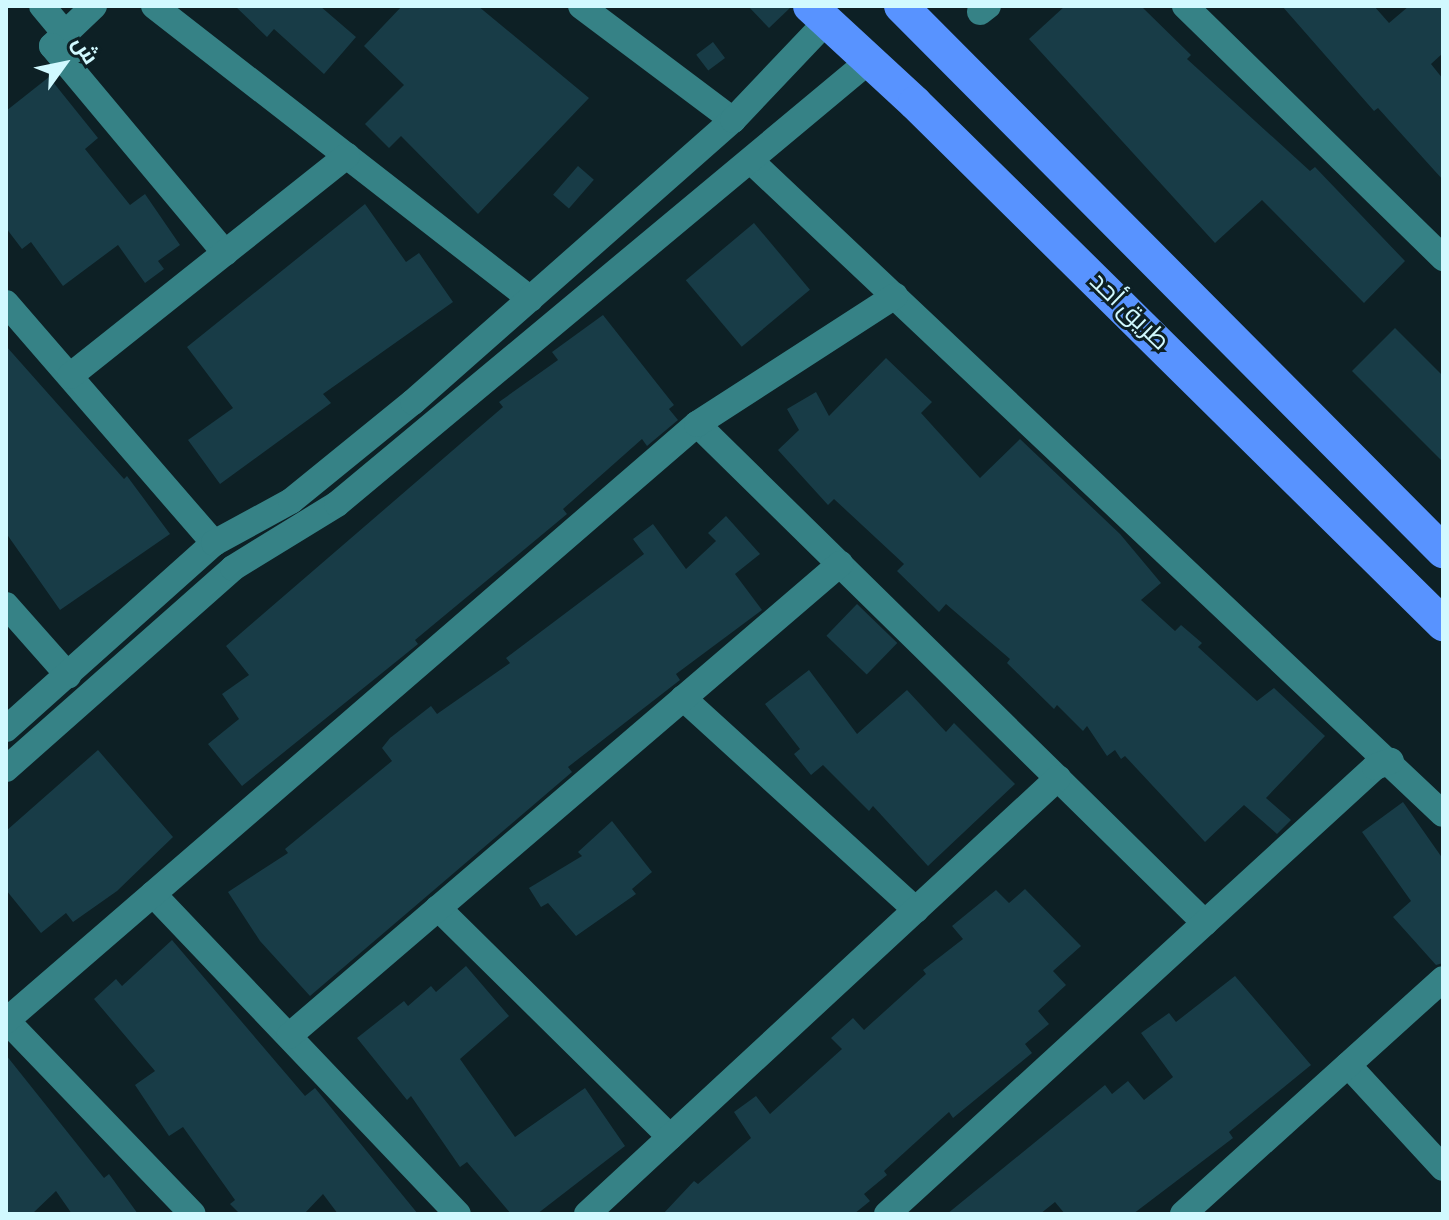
<!DOCTYPE html>
<html>
<head>
<meta charset="utf-8">
<style>
	body { margin:0 }
	#map { position:relative; width:1449px; height:1220px; overflow:hidden; background:#0d2025; font-family:"Sofia Sans Condensed",Cairo,sans-serif }
	div>[style] { position:absolute }
	.building>* { inset:0; background:#183c47; transform-origin:0 0 }
	.minor>* { height:26px; margin:-13px; padding:0 13px; transform-origin:13px; border-radius:13px; background:#368286 }
	.major>* { height:34px; margin:-17px; padding:0 17px; transform-origin:17px; border-radius:17px; background:#5893ff }
	span { translate:-50% -50%; white-space:nowrap; text-align:center; line-height:1.15; -webkit-text-stroke:6px #0d2025; paint-order:stroke }
	.street-label { font-size:26px; color:#d1f9ff }
	.frame { position:absolute; inset:0; border:8px solid #d1f9ff; pointer-events:none }
	.north { position:absolute; left:24px; top:24px; width:80px; height:80px; -webkit-text-stroke:6px #0d2025; paint-order:stroke; rotate:57deg; font-size:22px; font-weight:700; line-height:32px; text-align:center; color:#d1f9ff }
	.north::after { content:''; display:block; margin:auto; width:28px; height:36px; background:#d1f9ff; clip-path:polygon(50% 0,100% 100%,50% 72%,0 100%) }
</style>
</head>
<body>
<div id="map">
	<div class="building">
		<i style="clip-path:polygon(235px 6px,320px 6px,356px 37px,324px 74px,274px 29px,267px 37px)"></i>
		<i style="clip-path:polygon(402px 6px,478px 6px,589px 98px,478px 214px,401px 136px,389px 148px,365px 124px,404px 85px,364px 46px)"></i>
		<i style="clip-path:polygon(748px 6px,791px 6px,791px 7px,769px 28px)"></i>
		<i style="clip-path:polygon(1065px 6px,1141px 6px,1191px 55px,1187px 59px,1310px 171px,1315px 167px,1405px 261px,1364px 303px,1262px 200px,1215px 243px,1029px 39px)"></i>
		<i style="clip-path:polygon(1282px 6px,1374px 6px,1389px 23px,1409px 6px,1443px 6px,1443px 53px,1431px 64px,1443px 79px,1443px 180px,1378px 108px,1374px 111px)"></i>
		<i style="left:713px;top:42px;width:20px;height:21px;rotate:53deg"></i>
		<i style="clip-path:polygon(49px 77px,98px 138px,85px 149px,130px 205px,145px 194px,180px 245px,158px 261px,164px 269px,145px 283px,118px 245px,63px 286px,31px 242px,22px 249px,6px 228px,6px 111px)"></i>
		<i style="left:578px;top:166px;width:21px;height:38px;rotate:41deg"></i>
		<i style="clip-path:polygon(365px 204px,406px 262px,419px 253px,453px 302px,323px 394px,331px 403px,220px 484px,188px 440px,233px 408px,187px 347px)"></i>
		<i style="left:754px;top:223px;width:87px;height:89px;rotate:50deg"></i>
		<i style="clip-path:polygon(603px 315px,674px 405px,669px 409px,678px 420px,647px 446px,642px 439px,563px 509px,567px 514px,415px 640px,418px 644px,242px 786px,208px 744px,239px 719px,222px 694px,249px 675px,226px 646px,503px 407px,499px 402px,558px 360px,552px 352px)"></i>
		<i style="clip-path:polygon(1395px 328px,1443px 376px,1443px 462px,1352px 371px)"></i>
		<i style="clip-path:polygon(6px 346px,124px 479px,127px 476px,170px 534px,60px 610px,6px 533px)"></i>
		<i style="clip-path:polygon(886px 358px,932px 402px,921px 413px,980px 478px,1020px 439px,1120px 534px,1161px 583px,1141px 600px,1175px 631px,1181px 625px,1202px 643px,1198px 647px,1257px 701px,1274px 688px,1325px 736px,1266px 798px,1291px 820px,1277px 834px,1244px 805px,1205px 842px,1125px 756px,1121px 759px,1115px 750px,1107px 756px,1087px 726px,1083px 731px,1057px 705px,1054px 709px,1007px 663px,1010px 659px,946px 604px,939px 612px,897px 571px,904px 564px,834px 499px,828px 505px,778px 450px,799px 430px,787px 409px,816px 392px,829px 416px)"></i>
		<i style="clip-path:polygon(726px 516px,760px 554px,735px 574px,762px 610px,676px 674px,680px 680px,568px 767px,572px 772px,310px 996px,260px 941px,228px 892px,288px 853px,285px 849px,392px 761px,382px 748px,390px 738px,431px 706px,437px 714px,510px 663px,506px 658px,644px 554px,633px 539px,653px 524px,686px 569px,716px 541px,708px 533px)"></i>
		<i style="left:857px;top:604px;width:56px;height:44px;rotate:44deg"></i>
		<i style="clip-path:polygon(809px 670px,857px 734px,907px 690px,946px 732px,954px 723px,1015px 784px,928px 866px,873px 806px,869px 811px,823px 765px,811px 775px,794px 754px,800px 749px,765px 704px)"></i>
		<i style="clip-path:polygon(98px 750px,173px 837px,117px 891px,73px 922px,66px 913px,41px 933px,6px 890px,6px 831px)"></i>
		<i style="clip-path:polygon(1403px 802px,1443px 859px,1443px 963px,1436px 965px,1393px 917px,1411px 901px,1362px 832px)"></i>
		<i style="clip-path:polygon(612px 821px,652px 872px,632px 889px,636px 894px,576px 936px,548px 903px,541px 907px,529px 888px,582px 856px,578px 852px)"></i>
		<i style="clip-path:polygon(1025px 889px,1081px 946px,1053px 971px,1066px 985px,1038px 1011px,1049px 1024px,1025px 1044px,1032px 1053px,953px 1118px,949px 1112px,884px 1171px,887px 1175px,864px 1194px,870px 1201px,854px 1214px,663px 1214px,694px 1181px,698px 1184px,751px 1138px,734px 1112px,756px 1096px,770px 1114px,842px 1049px,831px 1038px,853px 1018px,864px 1030px,926px 974px,923px 970px,963px 939px,952px 926px,996px 890px,1009px 903px)"></i>
		<i style="clip-path:polygon(172px 940px,305px 1096px,315px 1088px,418px 1214px,338px 1214px,323px 1194px,304px 1214px,240px 1214px,230px 1204px,235px 1200px,183px 1127px,169px 1136px,135px 1085px,155px 1071px,94px 999px,116px 979px,122px 986px)"></i>
		<i style="clip-path:polygon(466px 966px,509px 1016px,460px 1059px,515px 1137px,585px 1088px,625px 1146px,537px 1214px,511px 1214px,467px 1162px,460px 1167px,411px 1096px,407px 1100px,357px 1038px,404px 1001px,408px 1006px,431px 986px,436px 992px)"></i>
		<i style="clip-path:polygon(1235px 976px,1311px 1065px,1229px 1132px,1233px 1138px,1133px 1214px,1065px 1214px,1055px 1202px,1040px 1214px,947px 1214px,1105px 1085px,1112px 1094px,1128px 1081px,1144px 1100px,1173px 1077px,1141px 1033px,1169px 1013px,1176px 1022px)"></i>
		<i style="clip-path:polygon(6px 1055px,104px 1178px,109px 1174px,138px 1214px,72px 1214px,56px 1191px,32px 1214px,6px 1214px)"></i>
	</div>
	<div class="minor">
		<i style="left:42px;top:6px;width:35px;rotate:50deg"></i>
		<i style="left:94px;top:6px;width:58px;rotate:136.4deg"></i>
		<i style="left:52px;top:46px;width:270px;rotate:50.1deg"></i>
		<i style="left:154px;top:6px;width:477px;rotate:37.9deg"></i>
		<i style="left:581px;top:6px;width:190px;rotate:36.9deg"></i>
		<i style="left:1185px;top:6px;width:361px;rotate:44.3deg"></i>
		<i style="left:980px;top:12px;width:10px;rotate:-37deg"></i>
		<i style="left:751px;top:161px;width:951px;rotate:43.34deg"></i>
		<i style="left:6px;top:303px;width:318px;rotate:49.1deg"></i>
		<i style="left:70px;top:376px;width:354px;rotate:-38.5deg"></i>
		<i style="left:697px;top:424px;width:712px;rotate:44.49deg"></i>
		<i style="left:6px;top:605px;width:94px;rotate:48.5deg"></i>
		<i style="left:683px;top:698px;width:315px;rotate:42.3deg"></i>
		<i style="left:6px;top:729px;width:279px;rotate:-41.8deg"></i>
		<i style="left:214px;top:543px;width:88px;rotate:-28.6deg"></i>
		<i style="left:291px;top:501px;width:157px;rotate:-39.1deg"></i>
		<i style="left:413px;top:402px;width:427px;rotate:-41.4deg"></i>
		<i style="left:733px;top:120px;width:135px;rotate:-46.5deg"></i>
		<i style="left:6px;top:769px;width:303px;rotate:-41.5deg"></i>
		<i style="left:233px;top:568px;width:122px;rotate:-31.6deg"></i>
		<i style="left:337px;top:504px;width:694px;rotate:-39.79deg"></i>
		<i style="left:153px;top:894px;width:442px;rotate:46.4deg"></i>
		<i style="left:438px;top:908px;width:326px;rotate:44.6deg"></i>
		<i style="left:6px;top:1020px;width:269px;rotate:46.1deg"></i>
		<i style="left:6px;top:1021px;width:913px;rotate:-40.83deg"></i>
		<i style="left:697px;top:424px;width:236px;rotate:-32.9deg"></i>
		<i style="left:289px;top:1036px;width:726px;rotate:-40.58deg"></i>
		<i style="left:1348px;top:1065px;width:140px;rotate:47.3deg"></i>
		<i style="left:587px;top:1214px;width:642px;rotate:-42.79deg"></i>
		<i style="left:887px;top:1214px;width:662px;rotate:-42.49deg"></i>
		<i style="left:1375px;top:767px;width:17px;rotate:-21deg"></i>
		<i style="left:1183px;top:1214px;width:350px;rotate:-42.1deg"></i>
	</div>
	<div class="major">
		<i style="left:810px;top:6px;width:143px;rotate:42.7deg"></i>
		<i style="left:915px;top:103px;width:742px;rotate:44.62deg"></i>
		<i style="left:901px;top:6px;width:769px;rotate:45.16deg"></i>
	</div>
	<div class="street-label">
		<span style="left:1129px;top:312px;rotate:44deg">طريق أحد</span>
	</div>
	<div class="frame"></div>
	<div class="north">ش</div>
</div>
</body>
</html>
